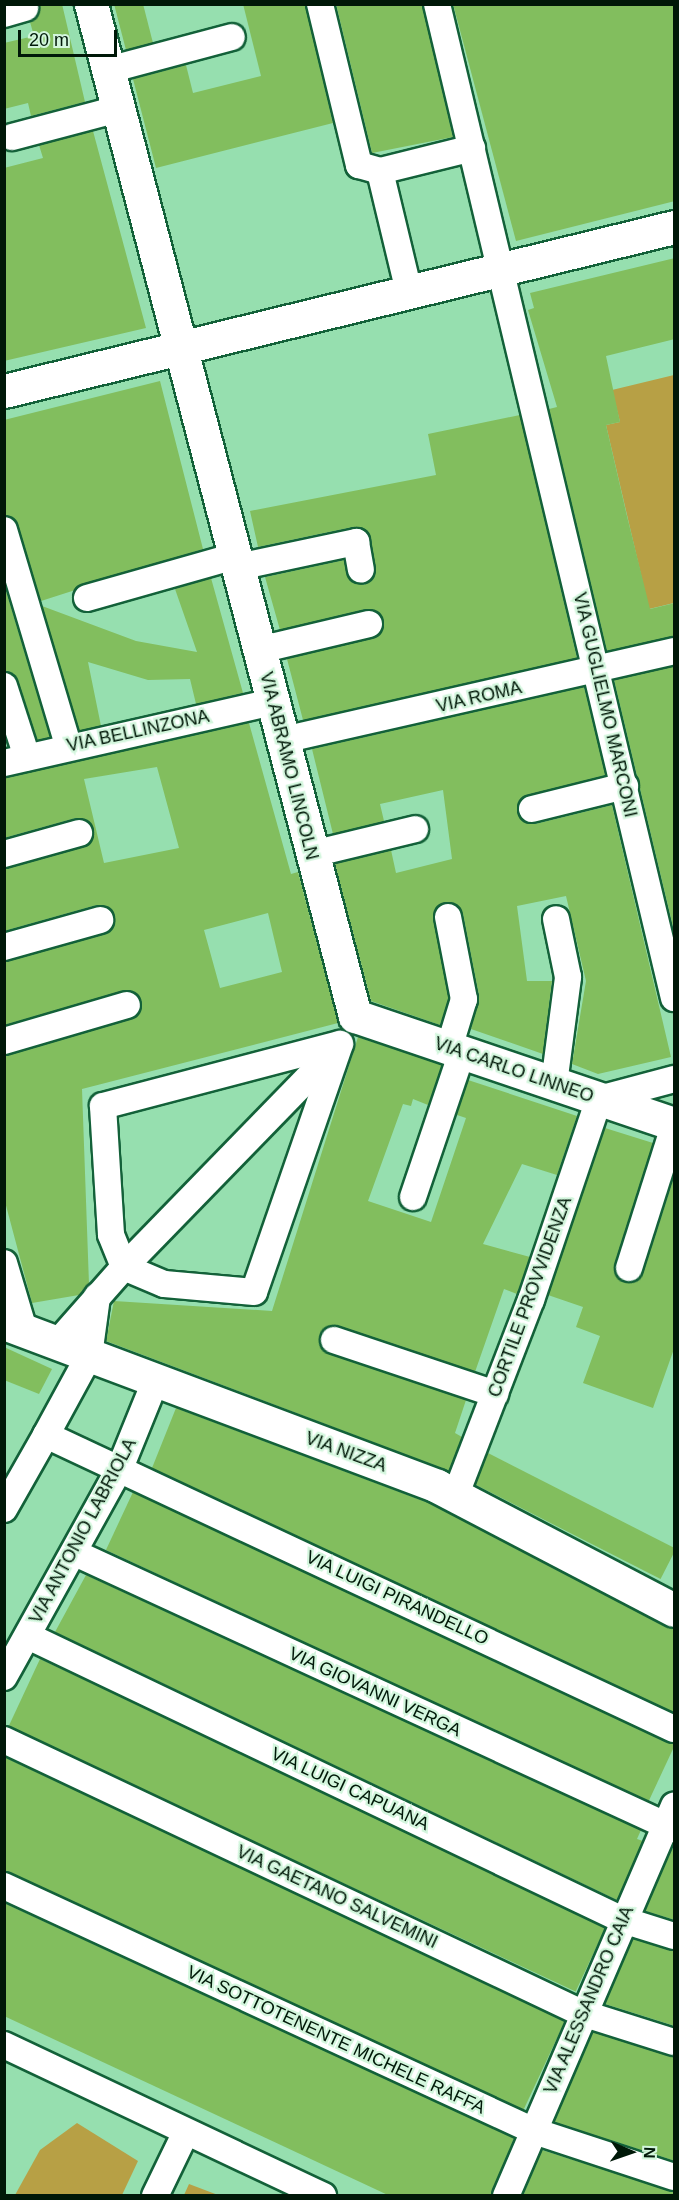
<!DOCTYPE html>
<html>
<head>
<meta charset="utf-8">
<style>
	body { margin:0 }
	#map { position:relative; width:679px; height:2200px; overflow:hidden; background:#96dfaf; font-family:Arial,sans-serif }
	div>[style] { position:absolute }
	.green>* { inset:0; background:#b7a045 }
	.building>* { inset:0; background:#82be5e; transform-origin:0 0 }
	.roads { filter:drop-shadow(2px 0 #136139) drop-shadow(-2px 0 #136139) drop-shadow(0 2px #136139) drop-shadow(0 -2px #136139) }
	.minor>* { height:26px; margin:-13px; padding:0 13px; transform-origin:13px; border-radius:13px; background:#fff }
	.tertiary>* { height:33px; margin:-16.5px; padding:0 16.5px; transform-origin:16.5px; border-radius:16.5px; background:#fff }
	.secondary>* { height:33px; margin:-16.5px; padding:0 16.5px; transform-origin:16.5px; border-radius:16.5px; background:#fff }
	span { translate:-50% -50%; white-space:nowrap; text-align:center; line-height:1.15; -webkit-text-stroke:4.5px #d3f6dd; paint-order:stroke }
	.street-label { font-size:18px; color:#001808 }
	.frame { position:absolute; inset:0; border:6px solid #001808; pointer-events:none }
	.north { position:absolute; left:601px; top:2122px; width:60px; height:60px; -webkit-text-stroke:4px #d3f6dd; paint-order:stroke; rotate:92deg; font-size:16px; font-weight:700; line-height:24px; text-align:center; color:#001808 }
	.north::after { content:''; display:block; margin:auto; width:21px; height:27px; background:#001808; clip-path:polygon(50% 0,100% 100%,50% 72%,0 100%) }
	.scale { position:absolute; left:18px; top:30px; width:99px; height:27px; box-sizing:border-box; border:3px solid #001808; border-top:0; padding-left:8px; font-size:18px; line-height:21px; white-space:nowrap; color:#001808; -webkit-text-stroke:4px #d3f6dd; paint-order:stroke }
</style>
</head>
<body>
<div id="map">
	<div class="green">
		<i style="clip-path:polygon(674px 375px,674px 603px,649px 609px,606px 425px,620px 422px,612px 390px)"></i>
		<i style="clip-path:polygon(77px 2123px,138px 2161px,122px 2195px,15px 2195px,40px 2150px)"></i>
		<i style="clip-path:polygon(189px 2184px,218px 2195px,184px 2195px)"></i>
	</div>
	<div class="building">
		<i style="clip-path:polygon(40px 4px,62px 4px,85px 102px,31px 116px,28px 103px,4px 109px,4px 43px,34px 36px,30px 22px)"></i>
		<i style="clip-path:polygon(114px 4px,143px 4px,153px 43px,126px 50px)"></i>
		<i style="clip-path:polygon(243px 4px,305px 4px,333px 123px,156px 168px,133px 79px,186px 65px,193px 93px,261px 76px)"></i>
		<i style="clip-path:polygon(336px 4px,422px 4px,453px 137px,372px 153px)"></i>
		<i style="clip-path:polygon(453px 4px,675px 4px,675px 201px,516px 241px)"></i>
		<i style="clip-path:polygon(93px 131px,146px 328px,4px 361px,4px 168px,43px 158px,39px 145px)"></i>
		<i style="clip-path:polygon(675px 258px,675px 339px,606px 356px,620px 422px,606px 425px,627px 516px,650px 609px,675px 603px,675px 636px,607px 651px,549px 409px,557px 407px,528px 310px,534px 308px,530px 293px)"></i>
		<i style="clip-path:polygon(160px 381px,203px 549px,41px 601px,18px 526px,4px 515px,4px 420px)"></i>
		<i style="clip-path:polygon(520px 415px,577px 658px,303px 720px,287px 659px,373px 638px,383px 620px,366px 609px,280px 630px,265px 577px,344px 560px,349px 579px,364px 585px,375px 575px,371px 539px,353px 527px,258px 547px,250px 511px,436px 475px,428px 434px)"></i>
		<i style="clip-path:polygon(211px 578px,243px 693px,196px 704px,190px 679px,148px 680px,88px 662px,101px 726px,79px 731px,42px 606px,136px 641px,197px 652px,175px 589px)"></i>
		<i style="clip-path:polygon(4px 584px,50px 737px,37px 740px,18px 681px,4px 671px)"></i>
		<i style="clip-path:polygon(675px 666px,675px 935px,614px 680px)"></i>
		<i style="clip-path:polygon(584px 687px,606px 775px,528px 795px,517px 812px,535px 824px,612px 805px,671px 1057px,598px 1074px,572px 1064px,586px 981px,566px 896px,517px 906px,527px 981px,552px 981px,543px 1054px,471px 1029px,479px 996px,463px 914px,452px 903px,434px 913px,449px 998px,440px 1025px,371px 1001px,335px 864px,391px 850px,396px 873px,452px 859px,443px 790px,380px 804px,384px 821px,333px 834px,312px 749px)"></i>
		<i style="clip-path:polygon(evenodd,249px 723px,291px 874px,298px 872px,338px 1023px,82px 1089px,89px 1284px,79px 1295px,32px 1303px,4px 1198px,4px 1056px,131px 1019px,141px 1001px,137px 994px,123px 991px,4px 1025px,4px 962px,104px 934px,115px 923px,110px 909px,97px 905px,4px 931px,4px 869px,83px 847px,94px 836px,90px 823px,76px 818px,4px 838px,4px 778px,249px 723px,157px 767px,179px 848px,104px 863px,84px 779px,157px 767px,249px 723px,268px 913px,282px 972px,220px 988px,204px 930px,268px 913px)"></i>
		<i style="clip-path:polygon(358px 1037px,442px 1065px,428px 1105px,413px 1099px,411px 1106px,403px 1104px,368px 1201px,431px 1222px,466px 1118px,457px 1115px,468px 1080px,577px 1116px,557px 1175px,522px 1164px,483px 1244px,530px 1257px,517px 1294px,504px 1289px,475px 1372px,339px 1326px,320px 1335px,319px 1344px,329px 1354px,466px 1400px,455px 1433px,462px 1437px,449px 1471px,106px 1341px,114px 1301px,272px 1311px)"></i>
		<i style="clip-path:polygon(605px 1128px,653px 1143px,615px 1263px,624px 1282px,633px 1282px,643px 1273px,675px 1174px,675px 1346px,653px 1408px,583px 1383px,600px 1336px,576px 1327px,583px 1307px,548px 1295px)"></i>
		<i style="clip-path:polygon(4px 1347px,52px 1369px,39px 1394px,4px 1380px)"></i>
		<i style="clip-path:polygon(176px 1408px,429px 1503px,675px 1629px,675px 1713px,152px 1468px)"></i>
		<i style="left:488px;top:1453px;width:211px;height:34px;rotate:27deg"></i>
		<i style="left:133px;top:1492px;width:598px;height:64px;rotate:25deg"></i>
		<i style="clip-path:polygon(86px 1575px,641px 1830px,637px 1839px,643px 1841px,617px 1900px,55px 1632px)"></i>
		<i style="left:40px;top:1659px;width:626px;height:75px;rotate:25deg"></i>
		<i style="left:4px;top:1757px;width:620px;height:114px;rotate:25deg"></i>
		<i style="clip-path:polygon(672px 1849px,675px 1850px,675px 1920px,645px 1911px)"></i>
		<i style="clip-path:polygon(4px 1903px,514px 2138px,491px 2196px,390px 2196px,4px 2016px)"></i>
		<i style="clip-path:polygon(633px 1939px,675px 1951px,675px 2026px,605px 2004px)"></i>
		<i style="clip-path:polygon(593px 2032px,675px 2057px,675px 2161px,554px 2122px)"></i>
		<i style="clip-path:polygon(542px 2150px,675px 2192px,675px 2196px,523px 2196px)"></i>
	</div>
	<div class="roads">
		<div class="minor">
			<i style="left:320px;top:4px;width:166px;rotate:76.4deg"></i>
			<i style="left:359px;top:165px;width:22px;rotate:16deg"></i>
			<i style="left:437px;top:4px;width:1022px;rotate:76.59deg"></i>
			<i style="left:4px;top:14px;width:22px;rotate:-16deg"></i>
			<i style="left:108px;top:70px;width:128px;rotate:-14.9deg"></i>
			<i style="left:12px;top:137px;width:110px;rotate:-14.8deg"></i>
			<i style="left:409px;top:292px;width:124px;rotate:-103.5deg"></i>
			<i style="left:380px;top:171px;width:95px;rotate:-14deg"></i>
			<i style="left:4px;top:530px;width:224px;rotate:73.4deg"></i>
			<i style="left:238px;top:567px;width:121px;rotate:-12deg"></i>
			<i style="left:356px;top:542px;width:28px;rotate:80deg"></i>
			<i style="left:87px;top:598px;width:154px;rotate:-15.8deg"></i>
			<i style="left:259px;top:650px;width:113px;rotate:-13.3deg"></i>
			<i style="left:4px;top:686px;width:75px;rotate:72.1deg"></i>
			<i style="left:283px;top:740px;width:401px;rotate:-12.8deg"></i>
			<i style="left:4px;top:763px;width:276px;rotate:-12.8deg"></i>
			<i style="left:532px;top:809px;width:96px;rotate:-13.9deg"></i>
			<i style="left:4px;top:854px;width:78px;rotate:-15.6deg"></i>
			<i style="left:312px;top:854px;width:106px;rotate:-13.6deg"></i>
			<i style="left:448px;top:917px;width:84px;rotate:79deg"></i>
			<i style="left:464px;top:999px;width:51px;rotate:107deg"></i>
			<i style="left:4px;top:947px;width:100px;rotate:-15.7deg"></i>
			<i style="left:4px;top:1041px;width:128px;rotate:-16.3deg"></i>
			<i style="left:340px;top:1044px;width:262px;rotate:109.1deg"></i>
			<i style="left:254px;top:1292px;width:90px;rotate:-174.9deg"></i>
			<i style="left:164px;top:1284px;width:43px;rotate:-157deg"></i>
			<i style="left:124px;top:1267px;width:35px;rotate:-112deg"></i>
			<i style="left:111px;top:1234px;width:128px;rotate:-93.6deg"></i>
			<i style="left:103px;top:1106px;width:245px;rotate:-14.7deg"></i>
			<i style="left:554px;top:1084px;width:108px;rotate:-82.5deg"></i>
			<i style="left:568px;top:977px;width:59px;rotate:-101.7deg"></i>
			<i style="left:413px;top:1197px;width:153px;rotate:-71.3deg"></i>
			<i style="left:4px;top:1263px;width:70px;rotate:73.4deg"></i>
			<i style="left:629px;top:1268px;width:149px;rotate:-72.4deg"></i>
			<i style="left:334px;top:1340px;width:170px;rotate:18.5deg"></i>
			<i style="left:57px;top:1343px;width:101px;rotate:-48.6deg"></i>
			<i style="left:124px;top:1267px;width:300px;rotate:-45.8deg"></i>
			<i style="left:46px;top:1435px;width:90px;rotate:-61.4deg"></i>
			<i style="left:89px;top:1356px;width:60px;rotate:-82.3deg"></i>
			<i style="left:456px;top:1494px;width:208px;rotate:-68.9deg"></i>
			<i style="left:531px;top:1300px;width:212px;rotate:-71.3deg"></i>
			<i style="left:599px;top:1099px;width:78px;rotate:-14.9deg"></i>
			<i style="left:4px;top:1509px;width:85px;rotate:-60.4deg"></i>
			<i style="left:46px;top:1435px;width:693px;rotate:25.09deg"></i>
			<i style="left:75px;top:1553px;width:660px;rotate:24.74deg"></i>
			<i style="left:28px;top:1636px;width:659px;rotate:25.52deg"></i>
			<i style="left:623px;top:1920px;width:53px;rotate:17.4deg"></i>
			<i style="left:4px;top:1677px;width:239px;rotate:-61deg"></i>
			<i style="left:120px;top:1468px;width:93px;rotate:-67.9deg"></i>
			<i style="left:4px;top:1740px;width:639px;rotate:25.28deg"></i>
			<i style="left:582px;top:2013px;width:96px;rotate:17.5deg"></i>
			<i style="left:4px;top:1886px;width:584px;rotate:24.81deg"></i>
			<i style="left:534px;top:2131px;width:147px;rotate:18.2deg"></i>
			<i style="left:4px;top:2045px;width:353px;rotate:25.3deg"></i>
			<i style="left:155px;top:2196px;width:71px;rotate:-64.2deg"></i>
			<i style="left:506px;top:2196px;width:425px;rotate:-66.7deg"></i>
		</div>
		<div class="tertiary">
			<i style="left:4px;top:391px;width:690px;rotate:-13.75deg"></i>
			<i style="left:4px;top:1323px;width:463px;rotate:20.6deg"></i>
			<i style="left:437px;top:1486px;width:267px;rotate:27.6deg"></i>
		</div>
		<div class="secondary">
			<i style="left:91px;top:4px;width:1046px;rotate:75.38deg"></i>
			<i style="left:355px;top:1016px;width:337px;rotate:18.7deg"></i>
		</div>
	</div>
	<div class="street-label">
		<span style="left:479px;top:697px;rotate:-13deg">VIA ROMA</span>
		<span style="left:605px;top:705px;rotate:77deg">VIA GUGLIELMO MARCONI</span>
		<span style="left:138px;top:731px;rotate:-12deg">VIA BELLINZONA</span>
		<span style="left:289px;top:766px;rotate:76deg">VIA ABRAMO LINCOLN</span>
		<span style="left:514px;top:1070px;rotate:19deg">VIA CARLO LINNEO</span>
		<span style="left:530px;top:1297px;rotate:-70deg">CORTILE PROVVIDENZA</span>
		<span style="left:346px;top:1452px;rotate:20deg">VIA NIZZA</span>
		<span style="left:83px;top:1531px;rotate:-62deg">VIA ANTONIO LABRIOLA</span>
		<span style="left:397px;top:1598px;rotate:25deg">VIA LUIGI PIRANDELLO</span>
		<span style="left:375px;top:1692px;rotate:25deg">VIA GIOVANNI VERGA</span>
		<span style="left:350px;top:1789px;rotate:25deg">VIA LUIGI CAPUANA</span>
		<span style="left:337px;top:1897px;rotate:25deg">VIA GAETANO SALVEMINI</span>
		<span style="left:589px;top:2000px;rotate:-67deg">VIA ALESSANDRO CAIA</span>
		<span style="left:336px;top:2040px;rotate:25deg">VIA SOTTOTENENTE MICHELE RAFFA</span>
	</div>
	<div class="frame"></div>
	<div class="north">N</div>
	<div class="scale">20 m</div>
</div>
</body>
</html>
